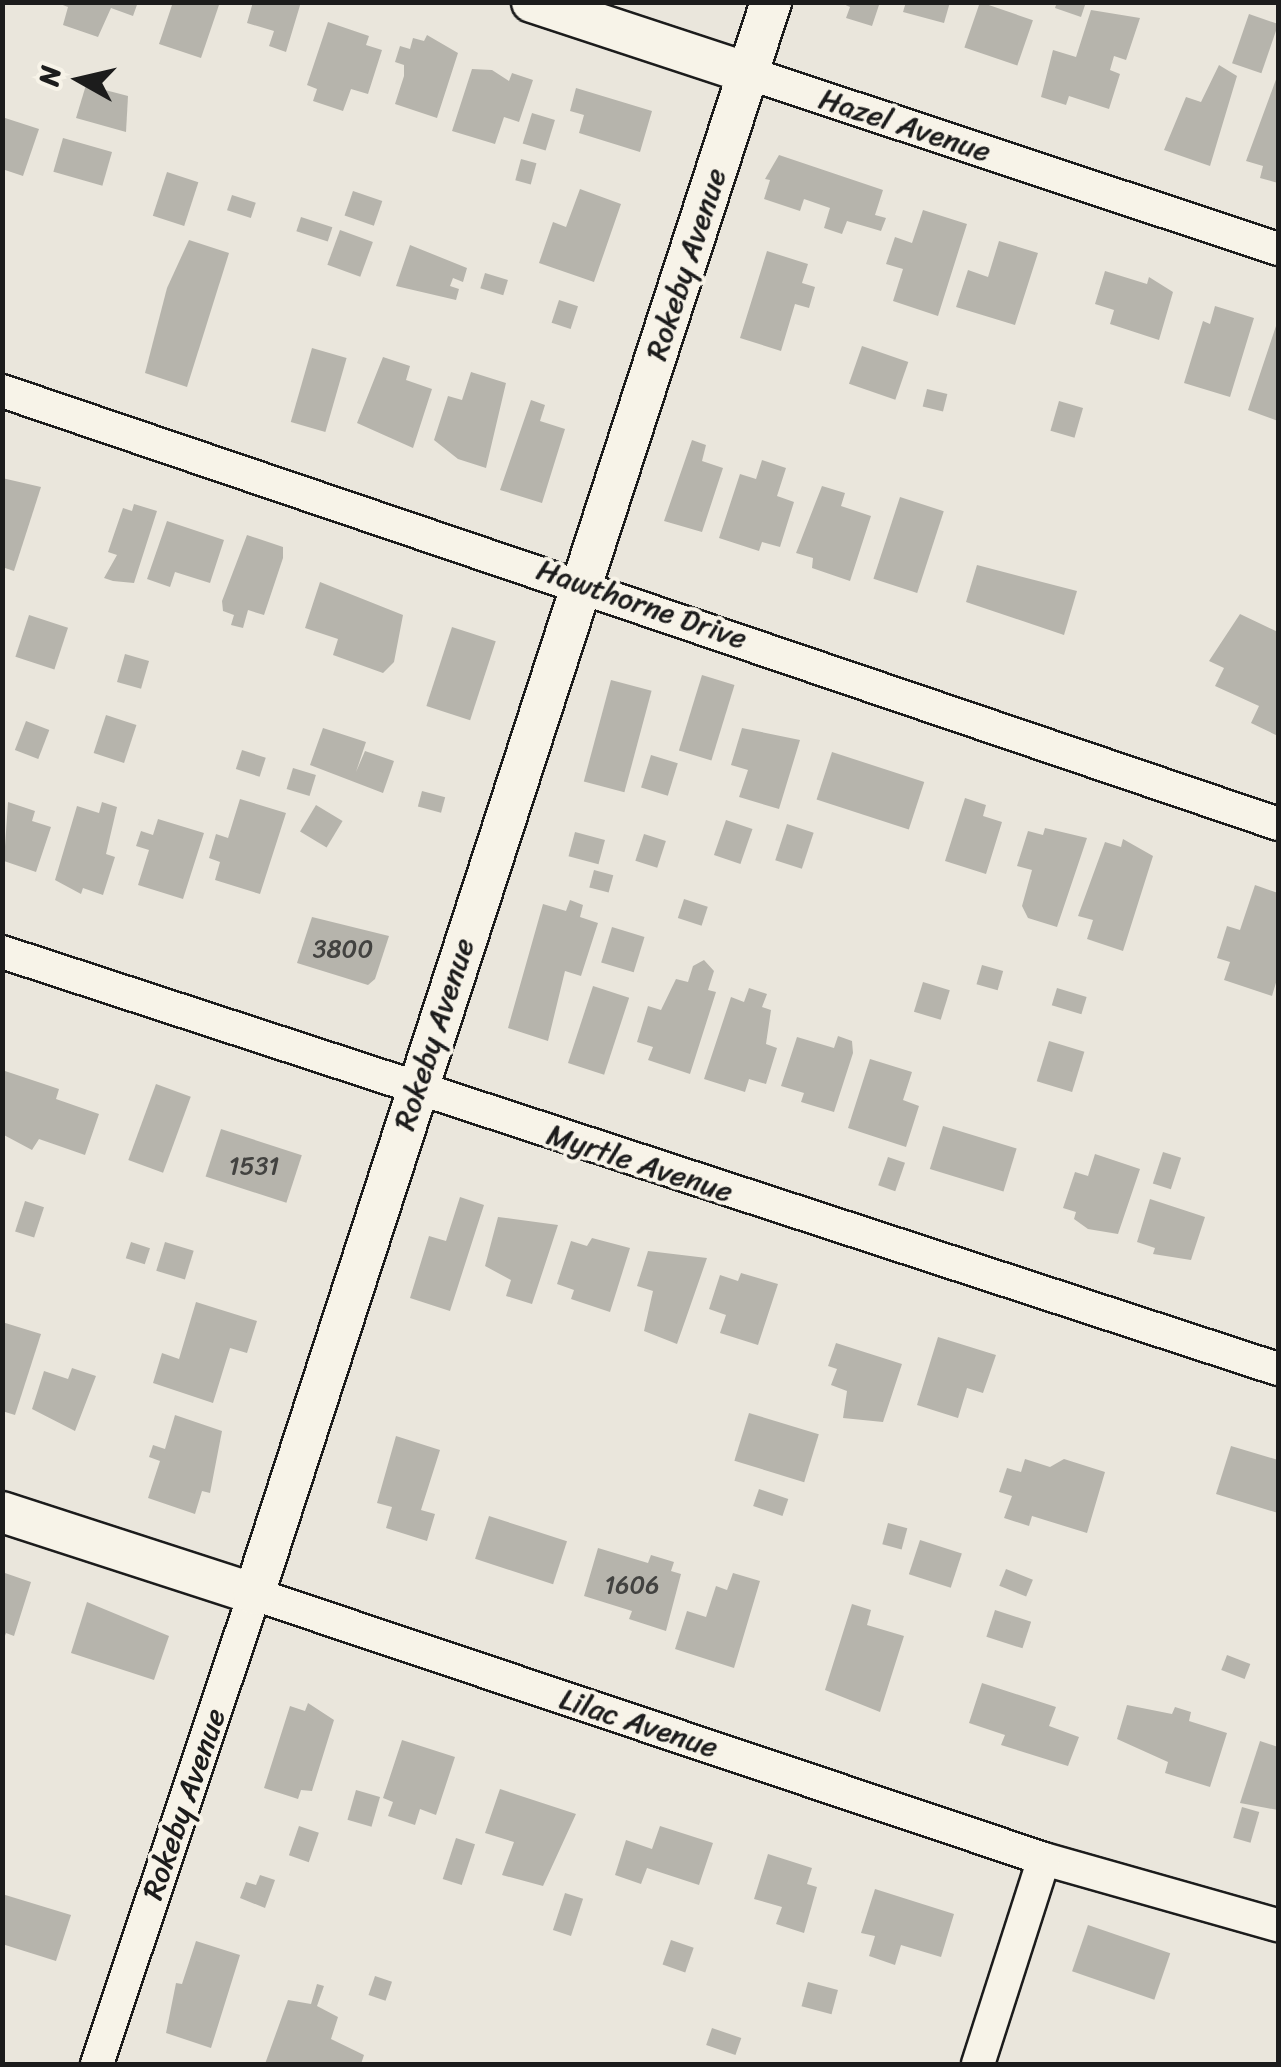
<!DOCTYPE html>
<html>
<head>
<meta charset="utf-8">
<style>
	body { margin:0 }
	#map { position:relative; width:1281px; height:2067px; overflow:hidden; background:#eae6dc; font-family:Sriracha,sans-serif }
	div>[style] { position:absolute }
	.building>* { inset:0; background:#b6b4ac; transform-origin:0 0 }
	.roads { filter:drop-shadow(2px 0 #1c1c1c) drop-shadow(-2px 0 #1c1c1c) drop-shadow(0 2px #1c1c1c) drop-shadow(0 -2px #1c1c1c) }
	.minor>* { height:32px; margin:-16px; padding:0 16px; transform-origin:16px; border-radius:16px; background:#f7f3e8 }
	.tertiary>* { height:40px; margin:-20px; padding:0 20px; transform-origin:20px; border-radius:20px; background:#f7f3e8 }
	span { translate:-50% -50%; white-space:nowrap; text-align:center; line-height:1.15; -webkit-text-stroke:8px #f7f3e8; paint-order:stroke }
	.number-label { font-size:25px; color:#424240 }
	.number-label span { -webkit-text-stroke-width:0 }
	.street-label { font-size:30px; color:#1c1c1c }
	.frame { position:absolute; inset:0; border:5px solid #1c1c1c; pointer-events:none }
	.north { position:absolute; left:30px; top:30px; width:100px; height:100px; -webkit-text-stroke:8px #f7f3e8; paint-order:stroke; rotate:278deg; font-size:28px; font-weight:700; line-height:40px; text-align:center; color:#1c1c1c }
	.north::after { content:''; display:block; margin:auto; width:35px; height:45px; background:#1c1c1c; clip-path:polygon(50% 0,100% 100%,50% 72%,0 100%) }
</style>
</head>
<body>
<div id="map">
	<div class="building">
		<i style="clip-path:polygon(55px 2px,138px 2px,133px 16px,111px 8px,98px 37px,63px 25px,68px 7px)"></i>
		<i style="clip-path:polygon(173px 2px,220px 2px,201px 58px,159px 44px)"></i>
		<i style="clip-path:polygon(253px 2px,301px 2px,286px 52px,269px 46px,274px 31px,247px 23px)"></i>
		<i style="clip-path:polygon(839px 2px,880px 2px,872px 26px,846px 18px,850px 7px)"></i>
		<i style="clip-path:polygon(906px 2px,950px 2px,944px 23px,903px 12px)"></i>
		<i style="left:980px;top:2px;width:56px;height:48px;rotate:19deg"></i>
		<i style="clip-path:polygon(1057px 2px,1086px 2px,1081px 17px,1055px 8px)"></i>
		<i style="clip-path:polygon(1091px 10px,1140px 18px,1126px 60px,1114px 56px,1110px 70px,1120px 74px,1109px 109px,1069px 96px,1066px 105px,1041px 97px,1053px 50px,1076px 57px)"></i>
		<i style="left:1249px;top:14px;width:31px;height:52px;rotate:19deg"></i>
		<i style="clip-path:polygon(328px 22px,369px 36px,366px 45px,382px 50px,368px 94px,351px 89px,343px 111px,313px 101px,317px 89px,307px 85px)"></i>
		<i style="clip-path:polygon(427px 35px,458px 53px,437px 118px,395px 104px,404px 76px,404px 65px,395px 62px,400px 46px,410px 49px,413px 38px,424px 41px)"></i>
		<i style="clip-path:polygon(1219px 65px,1237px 76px,1210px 166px,1164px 150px,1186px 97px,1201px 102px)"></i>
		<i style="clip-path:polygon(472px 69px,492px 70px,509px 81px,512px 73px,533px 80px,519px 122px,504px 117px,495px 144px,452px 131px)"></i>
		<i style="clip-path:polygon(1278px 74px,1278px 183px,1260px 178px,1263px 166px,1246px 161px)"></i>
		<i style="clip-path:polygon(86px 85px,128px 96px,126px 132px,76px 118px)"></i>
		<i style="clip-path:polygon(576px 88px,652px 111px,640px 152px,579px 133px,584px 115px,570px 111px)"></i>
		<i style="left:532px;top:113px;width:24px;height:32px;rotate:17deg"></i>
		<i style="clip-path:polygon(2px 117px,39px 129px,23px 176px,2px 169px)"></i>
		<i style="left:63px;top:138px;width:51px;height:35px;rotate:16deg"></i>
		<i style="clip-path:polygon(779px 155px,883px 190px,875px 215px,886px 218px,881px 231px,847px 221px,842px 234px,824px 228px,830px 208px,804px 199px,800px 211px,764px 199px,770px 180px,765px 179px)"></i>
		<i style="left:521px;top:159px;width:16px;height:22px;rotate:15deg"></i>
		<i style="left:167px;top:172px;width:33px;height:46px;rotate:18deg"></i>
		<i style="clip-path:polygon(580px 189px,621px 204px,594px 282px,539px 263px,553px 222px,566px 227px)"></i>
		<i style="left:353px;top:191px;width:31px;height:26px;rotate:19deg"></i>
		<i style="left:232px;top:195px;width:25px;height:16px;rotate:18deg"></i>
		<i style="clip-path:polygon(923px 210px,967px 224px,938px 316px,893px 301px,903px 269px,886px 264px,895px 237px,912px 243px)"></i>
		<i style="left:301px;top:217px;width:33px;height:15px;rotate:18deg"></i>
		<i style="left:340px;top:230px;width:35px;height:37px;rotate:20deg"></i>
		<i style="clip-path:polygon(189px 240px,229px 253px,187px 387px,145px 373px,167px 288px)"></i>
		<i style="clip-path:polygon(999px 241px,1038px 253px,1015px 325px,956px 307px,968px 270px,988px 277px)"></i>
		<i style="clip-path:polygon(410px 245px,467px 268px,463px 282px,453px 278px,450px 286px,459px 289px,456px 300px,396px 286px)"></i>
		<i style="clip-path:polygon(767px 251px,808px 264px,802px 283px,815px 287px,809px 308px,795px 304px,781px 351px,740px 338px)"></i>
		<i style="clip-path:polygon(1105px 271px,1147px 284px,1149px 277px,1173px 292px,1159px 340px,1110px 324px,1114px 310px,1095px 304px)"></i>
		<i style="left:485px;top:273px;width:24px;height:16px;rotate:17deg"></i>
		<i style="left:559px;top:300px;width:20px;height:24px;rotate:18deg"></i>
		<i style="clip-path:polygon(1215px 306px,1254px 318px,1230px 397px,1184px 383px,1203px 321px,1210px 324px)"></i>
		<i style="clip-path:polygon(1278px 320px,1278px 421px,1248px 410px)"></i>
		<i style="left:862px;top:346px;width:49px;height:40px;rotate:19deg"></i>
		<i style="left:312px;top:348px;width:36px;height:77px;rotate:16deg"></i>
		<i style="clip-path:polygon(383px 357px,410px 366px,406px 380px,432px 389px,413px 448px,357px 423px)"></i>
		<i style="clip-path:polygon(471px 372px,506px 383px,486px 468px,458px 459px,434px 440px,448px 396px,462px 400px)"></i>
		<i style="left:927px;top:389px;width:21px;height:18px;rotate:14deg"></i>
		<i style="clip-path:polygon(531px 400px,545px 405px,540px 421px,565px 429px,542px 503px,500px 490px)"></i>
		<i style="left:1059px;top:401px;width:25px;height:31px;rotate:16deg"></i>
		<i style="clip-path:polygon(692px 440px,706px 445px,702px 461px,723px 468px,702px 532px,664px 521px)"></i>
		<i style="clip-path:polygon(762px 460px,786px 468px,777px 496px,794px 502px,780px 547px,762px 542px,759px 551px,719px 538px,740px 474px,756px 479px)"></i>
		<i style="clip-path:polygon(2px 478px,41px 487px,14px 571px,2px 567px)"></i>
		<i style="clip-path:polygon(822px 486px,845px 493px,841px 506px,871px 516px,850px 581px,812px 568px,813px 558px,796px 553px)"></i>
		<i style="left:900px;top:497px;width:46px;height:86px;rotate:18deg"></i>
		<i style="clip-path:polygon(134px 504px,157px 511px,134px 583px,113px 581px,104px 578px,117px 555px,108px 552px,123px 508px,132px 511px)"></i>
		<i style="clip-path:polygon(167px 521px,224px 540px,210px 583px,175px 572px,170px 587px,147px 579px)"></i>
		<i style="clip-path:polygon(247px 535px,283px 547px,283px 558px,264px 615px,248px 610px,243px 628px,231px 625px,234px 615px,223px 611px,222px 601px)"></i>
		<i style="clip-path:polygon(977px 565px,1077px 591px,1064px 635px,966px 602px)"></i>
		<i style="clip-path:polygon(320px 582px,403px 615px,394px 662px,383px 673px,333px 655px,338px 639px,305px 628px)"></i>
		<i style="clip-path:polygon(1240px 614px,1278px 632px,1278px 736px,1251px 723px,1259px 706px,1215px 686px,1224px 668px,1209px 661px)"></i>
		<i style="left:29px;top:615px;width:41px;height:44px;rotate:18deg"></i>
		<i style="left:452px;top:627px;width:46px;height:83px;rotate:18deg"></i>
		<i style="left:125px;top:654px;width:25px;height:29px;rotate:16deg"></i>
		<i style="left:702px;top:675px;width:34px;height:79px;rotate:17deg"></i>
		<i style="left:611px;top:680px;width:42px;height:105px;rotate:15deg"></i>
		<i style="left:106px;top:715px;width:32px;height:40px;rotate:18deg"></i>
		<i style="left:26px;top:721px;width:25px;height:31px;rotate:21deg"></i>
		<i style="clip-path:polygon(323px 728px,366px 742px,356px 772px,365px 751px,394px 761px,383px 793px,310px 765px)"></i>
		<i style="clip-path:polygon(742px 728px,800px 740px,779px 809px,739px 797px,748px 770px,731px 765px)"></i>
		<i style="left:242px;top:750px;width:25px;height:20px;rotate:18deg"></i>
		<i style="left:832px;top:752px;width:97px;height:50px;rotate:18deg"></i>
		<i style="left:651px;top:755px;width:28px;height:34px;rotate:17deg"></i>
		<i style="left:293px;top:768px;width:24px;height:22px;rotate:17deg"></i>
		<i style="left:422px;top:791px;width:24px;height:16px;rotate:15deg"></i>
		<i style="clip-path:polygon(965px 798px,986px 805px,983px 816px,1002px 822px,986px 874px,945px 861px)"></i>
		<i style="clip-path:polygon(240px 799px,286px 813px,260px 894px,215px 880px,220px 862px,209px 858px,216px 834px,228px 838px)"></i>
		<i style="clip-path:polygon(8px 802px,35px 811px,32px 821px,51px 827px,36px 872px,4px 861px)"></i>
		<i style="clip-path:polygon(102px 802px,117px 807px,106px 854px,115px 857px,103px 895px,83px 888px,81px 894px,55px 880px,77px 806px,99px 813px)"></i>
		<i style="left:316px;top:805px;width:31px;height:31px;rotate:31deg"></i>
		<i style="clip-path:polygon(158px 819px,204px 833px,183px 899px,138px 885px,149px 850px,136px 846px,141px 831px,153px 835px)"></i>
		<i style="left:726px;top:820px;width:28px;height:37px;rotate:19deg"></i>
		<i style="left:787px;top:824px;width:28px;height:38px;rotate:18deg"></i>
		<i style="clip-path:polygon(1045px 828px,1087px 838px,1057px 927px,1028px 918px,1022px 906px,1032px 870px,1017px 866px,1028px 831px,1043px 835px)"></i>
		<i style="left:575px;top:832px;width:31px;height:25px;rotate:15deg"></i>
		<i style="left:644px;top:834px;width:23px;height:28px;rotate:18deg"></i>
		<i style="clip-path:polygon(1123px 839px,1153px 856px,1123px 951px,1087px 939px,1093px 920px,1078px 916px,1105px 842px,1121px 847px)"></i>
		<i style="left:594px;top:870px;width:20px;height:18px;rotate:15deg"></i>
		<i style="clip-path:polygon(1255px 885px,1278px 893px,1278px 976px,1272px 996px,1224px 980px,1230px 962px,1217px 958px,1227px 926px,1240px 930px)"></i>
		<i style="left:684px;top:899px;width:25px;height:20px;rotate:18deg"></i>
		<i style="clip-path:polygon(570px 900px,583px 905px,580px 917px,598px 923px,581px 976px,565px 971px,548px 1041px,508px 1028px,543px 904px,566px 911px)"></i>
		<i style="clip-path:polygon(312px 917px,389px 936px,375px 979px,368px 985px,297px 963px)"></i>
		<i style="left:612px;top:927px;width:34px;height:37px;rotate:17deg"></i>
		<i style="clip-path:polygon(704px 960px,714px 971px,708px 990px,716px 992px,690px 1074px,648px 1060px,653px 1047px,637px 1042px,648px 1006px,661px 1010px,676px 979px,688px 982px,693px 966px)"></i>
		<i style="left:982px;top:965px;width:22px;height:20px;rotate:16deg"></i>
		<i style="left:923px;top:982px;width:28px;height:31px;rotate:17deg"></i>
		<i style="left:593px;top:986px;width:38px;height:81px;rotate:18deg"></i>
		<i style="clip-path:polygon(749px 988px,767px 994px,762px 1007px,771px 1010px,766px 1044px,777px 1048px,766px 1084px,749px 1079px,745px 1092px,704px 1079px,731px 997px,744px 1002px)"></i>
		<i style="left:1057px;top:988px;width:31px;height:18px;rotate:17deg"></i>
		<i style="clip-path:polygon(838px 1036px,852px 1041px,853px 1053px,834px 1112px,801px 1102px,804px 1093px,781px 1086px,797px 1037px,834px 1048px)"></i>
		<i style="left:1049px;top:1041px;width:37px;height:42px;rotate:17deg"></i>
		<i style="clip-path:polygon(870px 1059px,912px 1072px,903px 1100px,919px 1106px,906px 1147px,848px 1128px)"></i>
		<i style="clip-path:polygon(2px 1070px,59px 1089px,56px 1099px,99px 1114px,85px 1155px,39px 1139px,32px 1150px,2px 1134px)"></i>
		<i style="left:156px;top:1084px;width:37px;height:81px;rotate:20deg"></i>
		<i style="left:943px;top:1126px;width:77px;height:45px;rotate:17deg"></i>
		<i style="left:221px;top:1129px;width:85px;height:50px;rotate:18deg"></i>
		<i style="left:1163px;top:1152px;width:19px;height:33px;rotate:18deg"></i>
		<i style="clip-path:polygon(1095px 1154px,1140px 1169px,1118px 1234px,1088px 1229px,1074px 1219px,1076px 1212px,1063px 1208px,1075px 1172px,1088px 1176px)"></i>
		<i style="left:888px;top:1157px;width:18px;height:30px;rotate:19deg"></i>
		<i style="clip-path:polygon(460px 1197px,484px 1205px,450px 1311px,410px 1298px,429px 1236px,446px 1241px)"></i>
		<i style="clip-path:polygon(1150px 1199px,1205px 1217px,1191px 1260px,1153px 1254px,1155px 1248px,1137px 1242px)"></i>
		<i style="left:25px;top:1201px;width:20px;height:32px;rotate:18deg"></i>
		<i style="clip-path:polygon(498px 1217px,558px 1225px,532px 1304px,506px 1296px,511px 1280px,485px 1266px)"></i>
		<i style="clip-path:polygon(592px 1238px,630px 1248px,610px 1312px,571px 1299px,574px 1290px,557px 1284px,571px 1241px,587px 1246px)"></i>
		<i style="left:131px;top:1242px;width:20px;height:17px;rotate:18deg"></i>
		<i style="left:165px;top:1242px;width:30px;height:30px;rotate:17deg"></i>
		<i style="clip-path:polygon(648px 1251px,707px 1258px,677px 1344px,644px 1331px,653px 1291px,637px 1286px)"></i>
		<i style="clip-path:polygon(741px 1273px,778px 1284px,758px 1345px,720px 1333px,726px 1315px,709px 1309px,720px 1275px,738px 1281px)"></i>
		<i style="clip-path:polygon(196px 1302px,257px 1321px,247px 1353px,230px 1348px,213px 1403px,153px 1383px,162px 1353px,179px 1359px)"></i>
		<i style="clip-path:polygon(2px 1322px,41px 1334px,15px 1415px,2px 1411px)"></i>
		<i style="clip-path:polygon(938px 1337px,996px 1355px,983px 1393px,967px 1388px,958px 1418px,917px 1405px)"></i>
		<i style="clip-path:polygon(836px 1343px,902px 1364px,883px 1422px,843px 1418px,847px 1391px,831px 1385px,837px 1369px,828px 1366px)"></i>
		<i style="clip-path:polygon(72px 1368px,96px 1376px,75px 1431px,32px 1409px,44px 1371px,68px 1379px)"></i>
		<i style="left:749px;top:1413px;width:73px;height:50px;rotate:17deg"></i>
		<i style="clip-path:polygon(175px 1415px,222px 1431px,210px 1493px,202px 1491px,195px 1514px,148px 1498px,160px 1461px,149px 1457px,153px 1445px,165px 1449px)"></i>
		<i style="clip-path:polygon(396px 1436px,440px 1450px,421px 1510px,435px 1514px,427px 1541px,386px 1528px,392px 1507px,377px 1503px)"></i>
		<i style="clip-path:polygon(1231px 1446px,1278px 1460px,1278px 1513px,1216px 1494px)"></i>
		<i style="clip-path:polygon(1025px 1459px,1050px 1467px,1064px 1459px,1105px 1472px,1087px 1533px,1032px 1516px,1029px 1526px,1004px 1518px,1012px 1496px,999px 1492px,1007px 1468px,1021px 1472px)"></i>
		<i style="left:759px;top:1489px;width:31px;height:18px;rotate:19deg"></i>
		<i style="left:489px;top:1516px;width:82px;height:45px;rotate:18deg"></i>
		<i style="left:888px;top:1523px;width:20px;height:22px;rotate:15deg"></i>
		<i style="left:920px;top:1540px;width:44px;height:36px;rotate:18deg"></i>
		<i style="clip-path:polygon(598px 1548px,648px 1563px,651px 1555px,674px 1562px,671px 1571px,681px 1574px,666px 1631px,629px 1619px,632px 1611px,584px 1596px)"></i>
		<i style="left:1006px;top:1569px;width:29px;height:18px;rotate:22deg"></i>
		<i style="clip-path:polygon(2px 1572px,31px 1582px,14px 1636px,6px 1633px,3px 1641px)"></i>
		<i style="clip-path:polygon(733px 1573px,760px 1581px,734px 1668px,675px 1649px,687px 1611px,706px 1617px,716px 1586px,727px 1590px)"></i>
		<i style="clip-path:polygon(87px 1602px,169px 1636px,154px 1680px,71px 1653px)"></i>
		<i style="clip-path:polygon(852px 1604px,871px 1610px,867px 1625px,904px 1636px,880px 1712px,825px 1690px)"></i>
		<i style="left:995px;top:1610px;width:38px;height:28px;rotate:18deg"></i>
		<i style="left:1227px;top:1655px;width:25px;height:16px;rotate:21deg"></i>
		<i style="clip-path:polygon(982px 1683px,1056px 1707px,1049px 1726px,1079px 1737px,1068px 1766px,1001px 1745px,1005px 1735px,969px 1723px)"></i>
		<i style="clip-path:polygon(308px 1703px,334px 1720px,312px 1791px,301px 1790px,298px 1799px,264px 1788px,290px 1706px,305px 1711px)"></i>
		<i style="clip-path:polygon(1127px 1705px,1172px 1714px,1175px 1707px,1191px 1712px,1189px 1721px,1227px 1733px,1210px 1787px,1165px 1773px,1168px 1762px,1117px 1739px)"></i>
		<i style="clip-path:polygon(402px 1740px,455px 1757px,436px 1815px,420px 1809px,415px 1825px,388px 1816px,393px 1802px,383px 1798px)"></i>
		<i style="clip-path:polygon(1260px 1741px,1278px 1747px,1278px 1810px,1240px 1803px)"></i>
		<i style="clip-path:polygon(500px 1789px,576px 1814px,543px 1886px,502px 1875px,514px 1842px,485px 1833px)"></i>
		<i style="left:356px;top:1790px;width:25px;height:31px;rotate:16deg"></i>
		<i style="left:1242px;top:1807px;width:18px;height:32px;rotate:16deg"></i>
		<i style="left:299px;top:1826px;width:21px;height:31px;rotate:19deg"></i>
		<i style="clip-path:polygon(660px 1826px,713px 1843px,699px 1885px,647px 1868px,641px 1884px,615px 1875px,626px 1840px,652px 1849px)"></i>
		<i style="left:456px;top:1838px;width:20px;height:43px;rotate:18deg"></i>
		<i style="clip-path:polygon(768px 1854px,812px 1868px,807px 1884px,817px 1887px,804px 1933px,776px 1924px,782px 1907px,754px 1899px)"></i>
		<i style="clip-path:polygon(260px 1875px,275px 1880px,265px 1908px,240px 1898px,246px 1882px,256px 1885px)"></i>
		<i style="clip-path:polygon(875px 1889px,954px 1914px,941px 1957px,901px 1945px,895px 1965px,869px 1956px,875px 1936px,861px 1933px)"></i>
		<i style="left:565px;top:1893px;width:19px;height:39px;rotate:18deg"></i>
		<i style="clip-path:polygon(2px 1894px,71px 1915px,56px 1961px,2px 1944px)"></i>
		<i style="left:1088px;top:1925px;width:87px;height:49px;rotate:19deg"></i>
		<i style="left:671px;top:1940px;width:24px;height:26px;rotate:19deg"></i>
		<i style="clip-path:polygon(196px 1941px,240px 1955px,211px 2048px,166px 2033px,176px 1983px,182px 1984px)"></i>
		<i style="left:375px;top:1976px;width:18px;height:20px;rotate:19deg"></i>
		<i style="left:808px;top:1982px;width:31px;height:25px;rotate:15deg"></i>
		<i style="clip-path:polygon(317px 1984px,324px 1986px,317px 2006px,338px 2017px,331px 2039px,364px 2055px,361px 2064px,265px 2064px,288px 2000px,311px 2004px)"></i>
		<i style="left:712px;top:2028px;width:31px;height:18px;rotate:19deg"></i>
	</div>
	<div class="roads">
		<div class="minor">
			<i style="left:748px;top:73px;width:558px;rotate:18.37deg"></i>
			<i style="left:2px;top:391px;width:1347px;rotate:18.74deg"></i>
			<i style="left:2px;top:952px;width:1342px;rotate:18.1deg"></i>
			<i style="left:97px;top:2064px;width:496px;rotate:-71.5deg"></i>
			<i style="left:254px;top:1594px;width:833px;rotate:18.54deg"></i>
			<i style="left:1044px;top:1859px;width:243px;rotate:15.8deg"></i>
			<i style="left:978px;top:2064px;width:215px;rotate:-72.2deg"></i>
		</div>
		<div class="tertiary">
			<i style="left:532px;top:2px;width:227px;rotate:18.2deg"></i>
			<i style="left:2px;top:1512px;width:265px;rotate:18deg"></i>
			<i style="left:254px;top:1594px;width:1674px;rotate:-72.01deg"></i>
		</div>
	</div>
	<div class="number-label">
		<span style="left:343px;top:949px">3800</span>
		<span style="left:254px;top:1166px">1531</span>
		<span style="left:632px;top:1585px">1606</span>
	</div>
	<div class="street-label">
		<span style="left:905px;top:125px;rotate:18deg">Hazel Avenue</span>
		<span style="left:686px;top:264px;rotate:-72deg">Rokeby Avenue</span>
		<span style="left:642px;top:604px;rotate:19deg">Hawthorne Drive</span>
		<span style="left:434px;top:1034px;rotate:-72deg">Rokeby Avenue</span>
		<span style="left:640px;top:1163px;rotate:18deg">Myrtle Avenue</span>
		<span style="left:639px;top:1723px;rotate:18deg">Lilac Avenue</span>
		<span style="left:184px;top:1804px;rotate:-71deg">Rokeby Avenue</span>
	</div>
	<div class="frame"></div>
	<div class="north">N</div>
</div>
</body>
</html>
